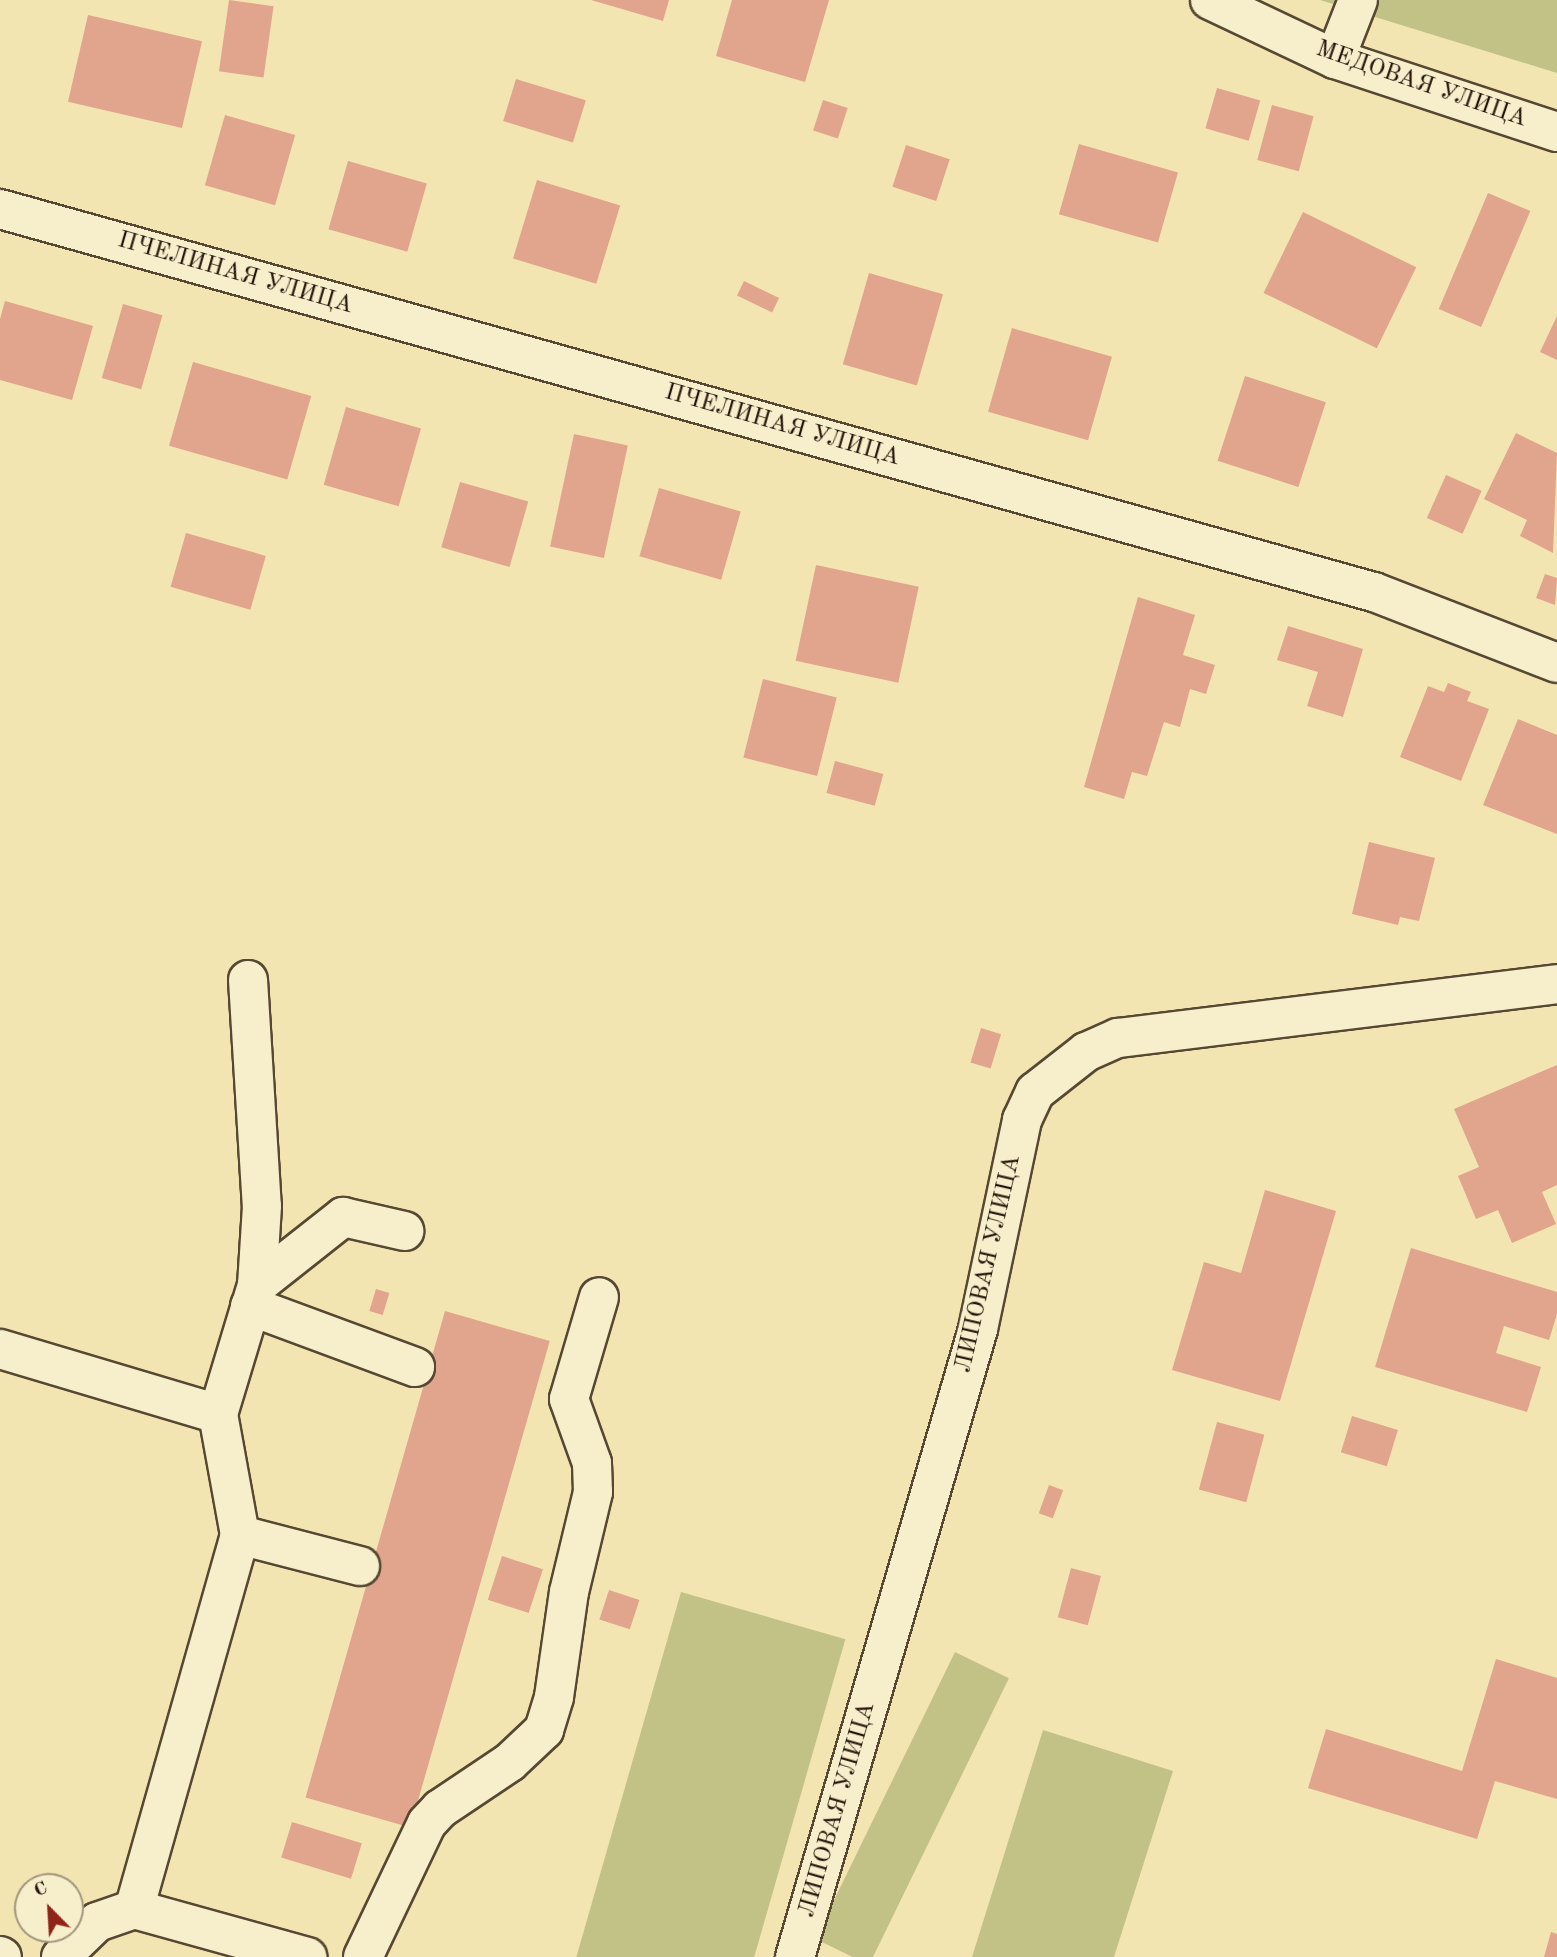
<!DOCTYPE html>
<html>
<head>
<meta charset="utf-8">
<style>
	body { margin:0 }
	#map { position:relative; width:1557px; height:1957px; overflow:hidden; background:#f3e5b1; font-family:"Old Standard TT",serif }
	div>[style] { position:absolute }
	.green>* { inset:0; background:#c2c287; transform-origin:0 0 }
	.building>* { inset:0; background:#e1a48c; transform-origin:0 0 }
	.roads { filter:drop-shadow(2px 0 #564832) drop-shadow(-2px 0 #564832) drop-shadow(0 2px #564832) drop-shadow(0 -2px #564832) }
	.minor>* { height:38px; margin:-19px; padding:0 19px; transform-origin:19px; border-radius:19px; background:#f7eecc }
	span { translate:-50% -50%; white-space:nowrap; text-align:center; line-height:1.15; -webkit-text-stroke:7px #f7eecc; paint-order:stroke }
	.street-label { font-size:24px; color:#221408 }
	.north { position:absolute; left:14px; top:1873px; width:70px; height:70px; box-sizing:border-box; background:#f7eecc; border:2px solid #a2977e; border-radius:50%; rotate:336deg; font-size:19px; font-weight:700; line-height:28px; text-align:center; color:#221408 }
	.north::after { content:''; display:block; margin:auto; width:24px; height:32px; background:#8f2418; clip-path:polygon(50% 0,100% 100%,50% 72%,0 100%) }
</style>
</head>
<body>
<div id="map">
	<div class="green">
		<i style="clip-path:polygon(1320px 0,1557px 0,1557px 73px)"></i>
		<i style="left:681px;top:1592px;width:171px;height:381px;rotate:16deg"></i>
		<i style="left:955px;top:1652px;width:60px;height:319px;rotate:26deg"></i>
		<i style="clip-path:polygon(1043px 1730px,1173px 1771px,1114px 1957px,972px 1957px)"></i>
	</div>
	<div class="building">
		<i style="left:229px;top:0;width:45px;height:72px;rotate:8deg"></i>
		<i style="clip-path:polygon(591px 0,669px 0,663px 21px)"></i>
		<i style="clip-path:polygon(732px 0,829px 0,805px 82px,716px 56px)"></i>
		<i style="left:88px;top:15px;width:117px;height:89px;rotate:13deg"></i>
		<i style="left:516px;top:79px;width:73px;height:44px;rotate:17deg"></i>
		<i style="left:1217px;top:88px;width:45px;height:42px;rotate:16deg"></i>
		<i style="left:823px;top:100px;width:26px;height:32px;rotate:18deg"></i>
		<i style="left:1272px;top:105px;width:43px;height:57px;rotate:15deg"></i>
		<i style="left:225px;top:115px;width:73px;height:73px;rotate:16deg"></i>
		<i style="left:1079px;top:144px;width:103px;height:73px;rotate:16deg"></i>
		<i style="left:906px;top:145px;width:46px;height:44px;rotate:18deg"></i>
		<i style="left:348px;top:161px;width:82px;height:71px;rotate:16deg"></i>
		<i style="left:537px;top:180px;width:87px;height:82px;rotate:17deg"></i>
		<i style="left:1488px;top:193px;width:46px;height:126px;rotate:23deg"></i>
		<i style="left:1303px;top:212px;width:126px;height:90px;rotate:26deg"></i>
		<i style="left:869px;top:273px;width:77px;height:95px;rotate:16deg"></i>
		<i style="left:744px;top:281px;width:39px;height:16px;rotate:26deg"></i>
		<i style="clip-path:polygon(5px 301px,93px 326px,72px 400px,0 380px,0 319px)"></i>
		<i style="left:123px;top:304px;width:41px;height:77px;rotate:16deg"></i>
		<i style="clip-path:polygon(1557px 316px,1557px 360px,1540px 352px)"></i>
		<i style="left:1012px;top:328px;width:104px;height:87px;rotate:16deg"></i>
		<i style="left:193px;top:362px;width:123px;height:87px;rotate:16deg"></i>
		<i style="left:1245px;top:376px;width:85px;height:89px;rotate:18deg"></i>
		<i style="left:346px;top:407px;width:78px;height:81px;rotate:16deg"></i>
		<i style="clip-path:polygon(1516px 433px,1557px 453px,1553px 553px,1520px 536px,1527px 520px,1484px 499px)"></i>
		<i style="left:574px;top:434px;width:55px;height:115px;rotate:12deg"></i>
		<i style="left:1446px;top:475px;width:39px;height:47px;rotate:24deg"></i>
		<i style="left:460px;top:482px;width:71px;height:68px;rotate:16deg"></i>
		<i style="left:659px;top:488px;width:85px;height:71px;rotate:16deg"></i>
		<i style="left:186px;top:533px;width:83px;height:56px;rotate:16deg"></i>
		<i style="left:816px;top:565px;width:105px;height:98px;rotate:12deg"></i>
		<i style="clip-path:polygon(1545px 574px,1557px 578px,1555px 605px,1536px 598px)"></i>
		<i style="clip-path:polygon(1138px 597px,1195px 615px,1183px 655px,1215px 665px,1206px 694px,1190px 689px,1180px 727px,1164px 722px,1147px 776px,1132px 772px,1124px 799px,1084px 787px)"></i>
		<i style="clip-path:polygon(1288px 626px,1363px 649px,1343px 717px,1307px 706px,1318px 672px,1277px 660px)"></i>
		<i style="left:763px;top:679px;width:76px;height:81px;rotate:14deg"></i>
		<i style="clip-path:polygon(1448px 683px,1471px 692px,1467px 701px,1489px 709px,1461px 781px,1400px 757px,1428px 686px,1444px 692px)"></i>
		<i style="clip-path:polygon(1518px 719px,1557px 735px,1557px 834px,1483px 805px)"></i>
		<i style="left:835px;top:761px;width:50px;height:33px;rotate:15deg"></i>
		<i style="clip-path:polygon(1369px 842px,1435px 858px,1419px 921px,1400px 917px,1398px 925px,1352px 914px)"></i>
		<i style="left:981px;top:1028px;width:21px;height:36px;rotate:17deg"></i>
		<i style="clip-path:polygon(1557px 1065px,1557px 1185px,1542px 1192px,1556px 1224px,1512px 1243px,1498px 1210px,1476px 1219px,1458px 1176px,1479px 1167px,1454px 1109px)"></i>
		<i style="clip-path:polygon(1265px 1190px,1336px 1211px,1280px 1401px,1172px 1370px,1204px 1262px,1241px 1273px)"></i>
		<i style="clip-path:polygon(1411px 1248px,1557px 1292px,1557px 1314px,1549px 1340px,1504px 1326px,1496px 1353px,1541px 1367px,1527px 1412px,1375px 1367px)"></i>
		<i style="left:376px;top:1289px;width:14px;height:23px;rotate:17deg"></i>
		<i style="left:445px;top:1311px;width:109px;height:506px;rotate:16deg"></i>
		<i style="left:1352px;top:1416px;width:48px;height:38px;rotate:17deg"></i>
		<i style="left:1217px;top:1422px;width:49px;height:70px;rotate:15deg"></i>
		<i style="left:1049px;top:1485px;width:15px;height:30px;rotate:20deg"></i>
		<i style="left:502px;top:1556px;width:43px;height:46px;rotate:18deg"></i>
		<i style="left:1071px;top:1568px;width:31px;height:51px;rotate:15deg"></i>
		<i style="left:609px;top:1590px;width:32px;height:31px;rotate:18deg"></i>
		<i style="clip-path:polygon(1496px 1659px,1557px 1678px,1557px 1799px,1495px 1781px,1477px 1839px,1308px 1788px,1326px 1729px,1462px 1771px)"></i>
		<i style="left:292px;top:1822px;width:73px;height:37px;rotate:17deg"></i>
		<i style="clip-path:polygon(1551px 1932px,1557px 1934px,1557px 1957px,1544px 1957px)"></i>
	</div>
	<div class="roads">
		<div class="minor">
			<i style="left:1210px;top:0;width:138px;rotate:25.3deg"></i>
			<i style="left:1335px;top:59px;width:234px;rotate:18.2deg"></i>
			<i style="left:1335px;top:59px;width:63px;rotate:-68.7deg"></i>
			<i style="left:0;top:209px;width:1426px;rotate:15.58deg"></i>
			<i style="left:1374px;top:592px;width:196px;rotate:21.2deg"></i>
			<i style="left:248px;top:980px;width:226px;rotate:86.5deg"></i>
			<i style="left:262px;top:1206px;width:79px;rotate:93.6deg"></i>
			<i style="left:257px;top:1285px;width:135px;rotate:106.8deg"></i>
			<i style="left:218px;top:1414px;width:123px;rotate:79.7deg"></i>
			<i style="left:240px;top:1535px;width:389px;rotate:105.8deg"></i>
			<i style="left:134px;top:1909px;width:180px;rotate:15.5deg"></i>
			<i style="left:257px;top:1285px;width:110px;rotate:-38.3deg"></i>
			<i style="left:343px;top:1217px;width:63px;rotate:12.9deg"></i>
			<i style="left:250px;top:1306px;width:176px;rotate:20.3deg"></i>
			<i style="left:0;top:1349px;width:227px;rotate:16.6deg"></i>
			<i style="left:240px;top:1535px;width:124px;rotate:14.5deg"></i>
			<i style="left:0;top:1956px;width:2px;rotate:27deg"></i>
			<i style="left:61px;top:1957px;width:50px;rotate:-44.2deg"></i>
			<i style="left:97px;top:1922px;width:39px;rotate:-19deg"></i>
			<i style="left:363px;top:1957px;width:148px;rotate:-64.5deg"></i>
			<i style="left:427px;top:1823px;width:19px;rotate:-47deg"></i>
			<i style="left:440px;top:1809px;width:84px;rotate:-33.9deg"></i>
			<i style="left:510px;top:1762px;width:47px;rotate:-43.3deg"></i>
			<i style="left:544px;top:1730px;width:34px;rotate:-73deg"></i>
			<i style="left:554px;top:1697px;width:106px;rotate:-81.9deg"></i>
			<i style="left:569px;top:1592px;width:103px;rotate:-76.5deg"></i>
			<i style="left:593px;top:1492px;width:29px;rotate:-92deg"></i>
			<i style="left:592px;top:1463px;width:68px;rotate:-109.8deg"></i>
			<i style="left:569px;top:1399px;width:106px;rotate:-73.6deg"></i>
			<i style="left:795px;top:1957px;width:654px;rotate:-73.75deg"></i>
			<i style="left:978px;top:1329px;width:214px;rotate:-78.1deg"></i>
			<i style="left:1022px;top:1120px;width:31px;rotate:-65deg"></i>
			<i style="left:1035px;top:1092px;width:65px;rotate:-38.1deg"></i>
			<i style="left:1086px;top:1052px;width:35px;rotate:-24deg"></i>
			<i style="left:1118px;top:1038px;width:442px;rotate:-7deg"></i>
		</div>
	</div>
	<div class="street-label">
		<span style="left:1421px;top:85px;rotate:19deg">МЕДОВАЯ УЛИЦА</span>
		<span style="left:235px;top:274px;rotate:16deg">ПЧЕЛИНАЯ УЛИЦА</span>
		<span style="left:782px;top:426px;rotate:16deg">ПЧЕЛИНАЯ УЛИЦА</span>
		<span style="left:989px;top:1264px;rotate:-77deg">ЛИПОВАЯ УЛИЦА</span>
		<span style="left:838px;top:1810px;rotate:-74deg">ЛИПОВАЯ УЛИЦА</span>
	</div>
	<div class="north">С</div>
</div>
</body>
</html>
